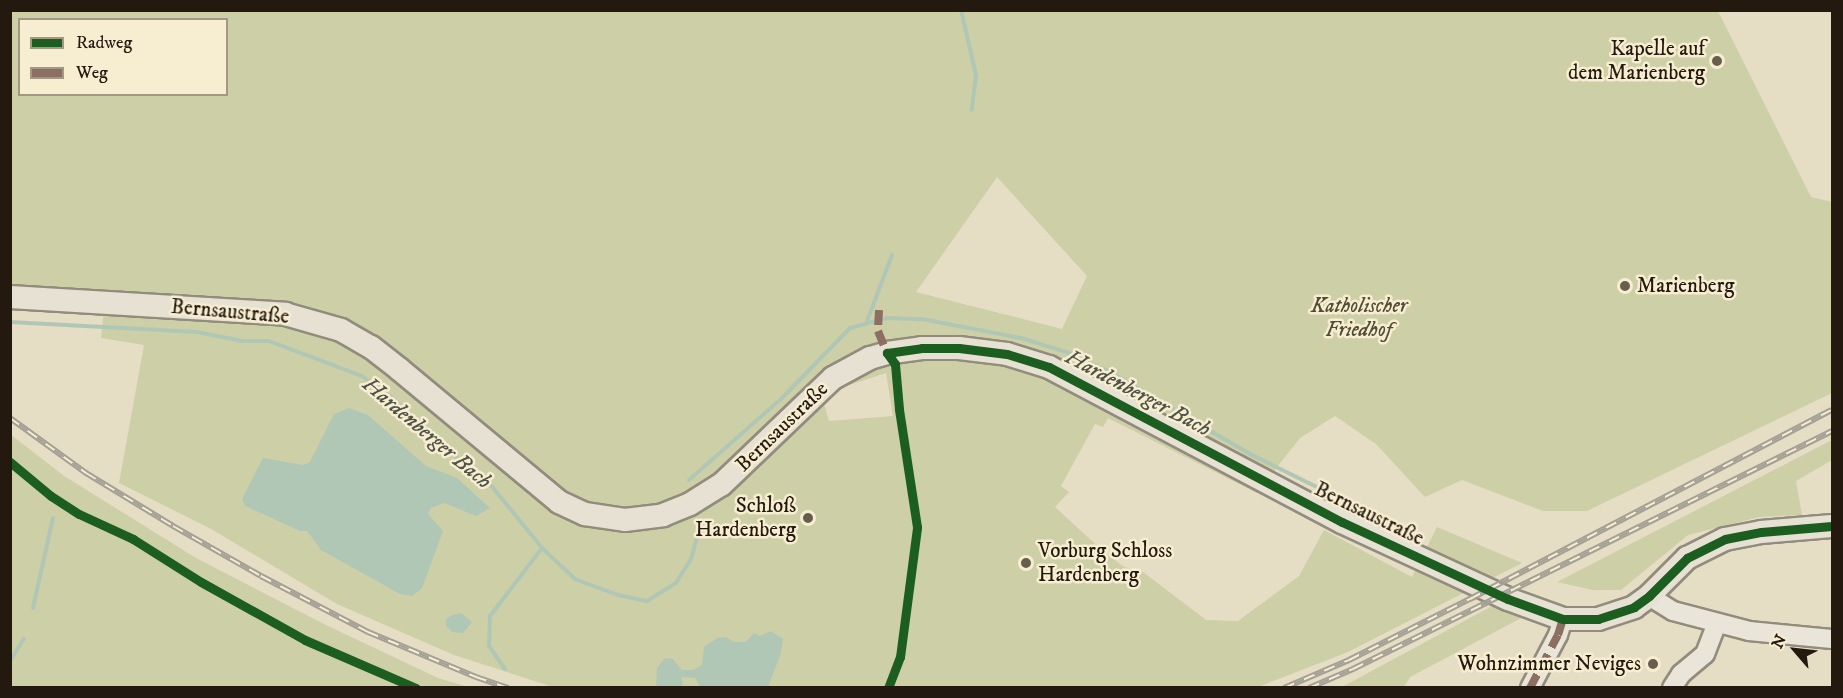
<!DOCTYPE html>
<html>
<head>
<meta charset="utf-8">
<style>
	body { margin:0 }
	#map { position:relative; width:1843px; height:698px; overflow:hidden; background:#e5ddc4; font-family:"IM FELL DW Pica",serif }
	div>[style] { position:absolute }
	.green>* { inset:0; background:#cdcfa7 }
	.water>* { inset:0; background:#b1c7b5 }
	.stream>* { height:4px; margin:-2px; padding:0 2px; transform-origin:2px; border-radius:2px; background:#b1c7b5 }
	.roads { filter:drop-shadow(2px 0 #928c7d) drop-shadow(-2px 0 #928c7d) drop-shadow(0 2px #928c7d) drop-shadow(0 -2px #928c7d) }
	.minor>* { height:18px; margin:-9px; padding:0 9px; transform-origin:9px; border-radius:9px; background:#e9e6d9 }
	.major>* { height:22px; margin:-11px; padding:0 11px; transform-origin:11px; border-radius:11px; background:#e6e1d2 }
	.rail>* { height:6px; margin-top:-3px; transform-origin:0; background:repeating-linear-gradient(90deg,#f7edd0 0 11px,#a4a095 0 22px); box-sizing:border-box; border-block:2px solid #a4a095 }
	.quiet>* { height:8px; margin-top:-4px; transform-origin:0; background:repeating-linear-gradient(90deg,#8d6e63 0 15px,transparent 0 23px) }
	.cycleway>* { height:9px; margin:-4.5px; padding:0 4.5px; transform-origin:4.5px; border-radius:4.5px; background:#1b5e20 }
	.dots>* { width:16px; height:16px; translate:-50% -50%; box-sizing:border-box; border:3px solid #f7edd0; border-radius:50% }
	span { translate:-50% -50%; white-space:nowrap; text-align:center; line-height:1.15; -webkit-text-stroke:5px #f7edd0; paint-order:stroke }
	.poi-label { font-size:21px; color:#24190f }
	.right { translate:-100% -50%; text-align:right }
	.left { translate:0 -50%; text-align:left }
	.park-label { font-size:21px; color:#514c36; font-style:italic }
	.street-label { font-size:21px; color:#24190f }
	.water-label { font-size:22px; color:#4e5347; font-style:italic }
	.frame { position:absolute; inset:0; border:12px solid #24190f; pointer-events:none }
	.legend { position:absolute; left:18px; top:18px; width:210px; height:78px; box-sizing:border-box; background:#f7edd0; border:2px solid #a39883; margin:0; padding:8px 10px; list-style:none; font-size:18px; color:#24190f }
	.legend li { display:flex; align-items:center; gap:12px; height:30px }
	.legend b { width:30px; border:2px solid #a39883 }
	.north { position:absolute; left:1765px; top:620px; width:60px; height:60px; -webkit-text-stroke:4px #f7edd0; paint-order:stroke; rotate:298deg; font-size:16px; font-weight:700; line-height:24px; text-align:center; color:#24190f }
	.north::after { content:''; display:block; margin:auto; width:21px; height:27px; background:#24190f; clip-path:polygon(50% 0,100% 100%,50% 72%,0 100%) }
</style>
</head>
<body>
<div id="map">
	<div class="green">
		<i style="clip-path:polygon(evenodd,10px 11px,1718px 11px,1811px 197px,1832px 202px,1832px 393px,1587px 511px,1543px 511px,1462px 480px,1425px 497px,1376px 444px,1335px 416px,1300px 438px,1257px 493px,1108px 418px,1103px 427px,1095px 424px,1061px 486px,1069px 492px,1055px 507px,1105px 553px,1124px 567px,1143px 572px,1206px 620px,1238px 621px,1299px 576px,1324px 530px,1412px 577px,1437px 527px,1522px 563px,1348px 652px,1258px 687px,553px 687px,454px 655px,337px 604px,213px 530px,119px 483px,144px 345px,101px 338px,106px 289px,11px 290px,10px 11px,20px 20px,226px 20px,226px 94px,20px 94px,20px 20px,10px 11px,997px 177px,1087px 276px,1062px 329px,916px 292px,997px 177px,10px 11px,886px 373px,893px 416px,829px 421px,824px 404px,837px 389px,886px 373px)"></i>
		<i style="clip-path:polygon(10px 434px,64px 476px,196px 558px,326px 625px,438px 678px,468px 687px,11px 687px)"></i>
		<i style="clip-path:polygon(1832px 440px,1832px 460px,1796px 481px,1802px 515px,1759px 517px,1688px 535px,1621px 590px,1593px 590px,1557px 582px)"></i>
		<i style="clip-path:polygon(1496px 604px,1523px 617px,1410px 677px,1404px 687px,1340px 688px)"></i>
	</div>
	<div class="water">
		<i style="clip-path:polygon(349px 408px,368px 415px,426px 466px,457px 478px,490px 508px,476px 516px,444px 503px,431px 508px,428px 514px,443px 531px,422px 588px,412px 596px,400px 594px,321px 550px,307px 531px,300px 531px,245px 506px,242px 499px,263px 458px,303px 465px,310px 462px,334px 414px)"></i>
		<i style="clip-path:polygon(461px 613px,472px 622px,463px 633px,452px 632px,446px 626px,446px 620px,450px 616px)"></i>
		<i style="clip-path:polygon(771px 631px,783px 639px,780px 656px,768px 687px,700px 687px,695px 678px,681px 677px,683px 685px,679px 687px,656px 687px,657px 668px,665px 658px,673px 659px,682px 670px,693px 670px,702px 665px,704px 647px,717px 638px,726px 637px,734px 642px,746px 642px,754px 633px,760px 636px)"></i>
	</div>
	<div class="stream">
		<i style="left:961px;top:10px;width:67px;rotate:77deg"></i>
		<i style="left:976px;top:75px;width:35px;rotate:97deg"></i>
		<i style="left:10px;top:322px;width:187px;rotate:3.1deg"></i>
		<i style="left:197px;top:332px;width:46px;rotate:11.3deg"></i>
		<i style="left:242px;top:341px;width:27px"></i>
		<i style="left:269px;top:341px;width:99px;rotate:20.6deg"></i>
		<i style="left:362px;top:376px;width:34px;rotate:36deg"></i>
		<i style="left:390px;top:396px;width:86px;rotate:42.6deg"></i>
		<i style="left:453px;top:454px;width:46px;rotate:38.9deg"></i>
		<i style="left:489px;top:483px;width:84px;rotate:50.8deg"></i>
		<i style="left:542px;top:548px;width:45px;rotate:43.2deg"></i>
		<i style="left:575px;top:579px;width:46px;rotate:20.4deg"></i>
		<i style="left:618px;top:595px;width:30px;rotate:12deg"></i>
		<i style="left:647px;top:601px;width:34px;rotate:-32deg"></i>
		<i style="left:676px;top:583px;width:28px;rotate:-58deg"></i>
		<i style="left:691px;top:559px;width:26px;rotate:-74deg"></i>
		<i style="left:866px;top:324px;width:74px;rotate:-69.4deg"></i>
		<i style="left:689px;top:480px;width:124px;rotate:-41.4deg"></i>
		<i style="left:782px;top:398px;width:98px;rotate:-45.8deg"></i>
		<i style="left:850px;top:328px;width:38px;rotate:-15deg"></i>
		<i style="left:887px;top:318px;width:35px;rotate:2deg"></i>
		<i style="left:922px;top:319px;width:101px;rotate:10.9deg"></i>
		<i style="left:1021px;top:338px;width:50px;rotate:17.4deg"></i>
		<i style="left:1069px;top:353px;width:47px;rotate:24.9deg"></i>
		<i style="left:1112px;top:373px;width:160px;rotate:30.4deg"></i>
		<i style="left:1250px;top:454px;width:181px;rotate:26.3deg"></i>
		<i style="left:33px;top:608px;width:92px;rotate:-77.5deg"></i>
		<i style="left:10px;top:661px;width:26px;rotate:-58deg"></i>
		<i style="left:505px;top:669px;width:28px;rotate:-125deg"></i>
		<i style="left:489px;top:646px;width:30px;rotate:-88deg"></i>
		<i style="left:490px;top:616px;width:86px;rotate:-52.6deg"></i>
	</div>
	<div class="roads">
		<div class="minor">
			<i style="left:1649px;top:596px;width:28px;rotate:32deg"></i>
			<i style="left:1673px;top:611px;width:79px;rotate:14.7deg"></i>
			<i style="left:1749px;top:631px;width:83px;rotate:5.5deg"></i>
			<i style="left:1530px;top:688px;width:60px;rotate:-62.2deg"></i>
			<i style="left:1558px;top:635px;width:17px;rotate:-73deg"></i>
			<i style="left:1672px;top:688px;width:17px;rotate:-57deg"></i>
			<i style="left:1681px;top:674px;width:31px;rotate:-40deg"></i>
			<i style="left:1705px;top:654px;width:33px;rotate:-69deg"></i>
		</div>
		<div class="major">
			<i style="left:10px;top:297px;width:276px;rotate:3.5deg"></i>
			<i style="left:285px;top:314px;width:58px;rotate:15.9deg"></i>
			<i style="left:341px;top:330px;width:34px;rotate:30deg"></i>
			<i style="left:371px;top:347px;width:36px;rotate:38deg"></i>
			<i style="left:399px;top:369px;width:208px;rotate:39.7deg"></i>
			<i style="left:559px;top:502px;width:29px;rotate:25deg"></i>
			<i style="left:585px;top:514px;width:40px;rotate:8.5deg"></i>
			<i style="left:625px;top:520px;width:38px;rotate:-7deg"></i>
			<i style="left:663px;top:515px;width:29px;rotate:-22deg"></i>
			<i style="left:690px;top:504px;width:36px;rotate:-32deg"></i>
			<i style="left:721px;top:485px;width:155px;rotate:-43.7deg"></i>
			<i style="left:833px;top:378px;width:42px;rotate:-28.4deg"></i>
			<i style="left:870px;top:358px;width:18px;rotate:-16deg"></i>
			<i style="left:887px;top:353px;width:35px;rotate:-8deg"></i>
			<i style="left:922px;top:348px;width:37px"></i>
			<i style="left:959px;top:348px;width:48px;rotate:7.1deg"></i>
			<i style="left:1007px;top:354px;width:44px;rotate:17.2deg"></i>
			<i style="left:1049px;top:367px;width:331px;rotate:27.9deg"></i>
			<i style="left:1342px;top:522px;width:183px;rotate:24.9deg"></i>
			<i style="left:1508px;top:599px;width:59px;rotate:20deg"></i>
			<i style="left:1563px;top:619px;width:35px"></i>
			<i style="left:1598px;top:619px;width:38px;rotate:-18deg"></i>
			<i style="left:1634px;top:607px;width:19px;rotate:-36deg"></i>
			<i style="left:1649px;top:596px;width:54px;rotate:-45deg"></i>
			<i style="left:1687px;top:558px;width:42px;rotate:-26.6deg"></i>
			<i style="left:1725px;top:539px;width:37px;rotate:-11deg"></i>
			<i style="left:1761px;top:532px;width:71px;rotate:-4.8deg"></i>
		</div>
	</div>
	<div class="rail">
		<i style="left:10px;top:418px;width:94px;rotate:35.9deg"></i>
		<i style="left:86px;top:473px;width:102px;rotate:31.3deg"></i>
		<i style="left:173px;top:526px;width:101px;rotate:29.6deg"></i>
		<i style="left:261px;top:576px;width:121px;rotate:27.6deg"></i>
		<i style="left:368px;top:632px;width:117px;rotate:22.6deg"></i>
		<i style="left:476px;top:677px;width:34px;rotate:19deg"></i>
		<i style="left:1284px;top:688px;width:71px;rotate:-23.3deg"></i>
		<i style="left:1349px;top:660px;width:136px;rotate:-26.8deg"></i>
		<i style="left:1470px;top:599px;width:408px;rotate:-27.6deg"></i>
		<i style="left:1309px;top:688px;width:48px;rotate:-23.4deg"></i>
		<i style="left:1353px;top:669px;width:535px;rotate:-26.42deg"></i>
	</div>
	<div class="quiet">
		<i style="left:879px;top:310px;width:21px;rotate:93deg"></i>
		<i style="left:878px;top:331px;width:24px;rotate:68deg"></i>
		<i style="left:1530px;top:688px;width:60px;rotate:-62.2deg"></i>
		<i style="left:1558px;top:635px;width:17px;rotate:-73deg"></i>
	</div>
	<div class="cycleway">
		<i style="left:10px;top:462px;width:53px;rotate:39.7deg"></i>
		<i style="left:51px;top:496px;width:33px;rotate:33deg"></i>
		<i style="left:79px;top:514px;width:60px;rotate:24.8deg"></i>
		<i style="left:133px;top:539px;width:80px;rotate:32.3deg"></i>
		<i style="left:201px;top:582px;width:119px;rotate:29.1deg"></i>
		<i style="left:305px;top:640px;width:121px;rotate:23.4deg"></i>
		<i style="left:888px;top:688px;width:33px;rotate:-69deg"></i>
		<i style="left:900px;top:657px;width:131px;rotate:-82.5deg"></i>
		<i style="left:917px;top:527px;width:119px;rotate:-98.7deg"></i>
		<i style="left:899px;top:409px;width:45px;rotate:-95.1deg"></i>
		<i style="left:895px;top:364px;width:14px;rotate:-126deg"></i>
		<i style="left:887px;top:353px;width:35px;rotate:-8deg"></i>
		<i style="left:922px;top:348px;width:37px"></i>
		<i style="left:959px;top:348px;width:48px;rotate:7.1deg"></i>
		<i style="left:1007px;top:354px;width:44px;rotate:17.2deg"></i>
		<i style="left:1049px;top:367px;width:331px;rotate:27.9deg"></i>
		<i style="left:1342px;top:522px;width:183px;rotate:24.9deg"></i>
		<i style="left:1508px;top:599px;width:59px;rotate:20deg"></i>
		<i style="left:1563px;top:619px;width:35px"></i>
		<i style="left:1598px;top:619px;width:38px;rotate:-18deg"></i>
		<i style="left:1634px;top:607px;width:19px;rotate:-36deg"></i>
		<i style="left:1649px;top:596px;width:54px;rotate:-45deg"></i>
		<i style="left:1687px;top:558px;width:42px;rotate:-26.6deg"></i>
		<i style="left:1725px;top:539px;width:37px;rotate:-11deg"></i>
		<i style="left:1761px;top:532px;width:71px;rotate:-4.8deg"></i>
	</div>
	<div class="dots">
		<i style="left:1717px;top:61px;background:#685e4e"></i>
		<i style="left:1625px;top:286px;background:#685e4e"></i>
		<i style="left:808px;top:518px;background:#685e4e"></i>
		<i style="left:1026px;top:563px;background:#685e4e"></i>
		<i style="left:1653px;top:664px;background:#685e4e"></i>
	</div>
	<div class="poi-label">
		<span class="right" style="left:1705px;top:61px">Kapelle auf<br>dem Marienberg</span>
		<span class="left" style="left:1637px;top:286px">Marienberg</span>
		<span class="right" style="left:796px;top:518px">Schloß<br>Hardenberg</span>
		<span class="left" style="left:1038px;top:563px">Vorburg Schloss<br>Hardenberg</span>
		<span class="right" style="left:1641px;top:664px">Wohnzimmer Neviges</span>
	</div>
	<div class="park-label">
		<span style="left:1359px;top:318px">Katholischer<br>Friedhof</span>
	</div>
	<div class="street-label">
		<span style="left:230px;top:312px;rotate:5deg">Bernsaustraße</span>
		<span style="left:782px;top:427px;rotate:-44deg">Bernsaustraße</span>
		<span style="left:1369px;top:514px;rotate:26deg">Bernsaustraße</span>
	</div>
	<div class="water-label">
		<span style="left:1138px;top:393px;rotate:28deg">Hardenberger Bach</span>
		<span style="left:427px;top:433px;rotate:40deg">Hardenberger Bach</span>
	</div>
	<div class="frame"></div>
	<ul class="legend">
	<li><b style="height:8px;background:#1b5e20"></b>Radweg</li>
	<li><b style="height:8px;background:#8d6e63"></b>Weg</li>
	</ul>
	<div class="north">N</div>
</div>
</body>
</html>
